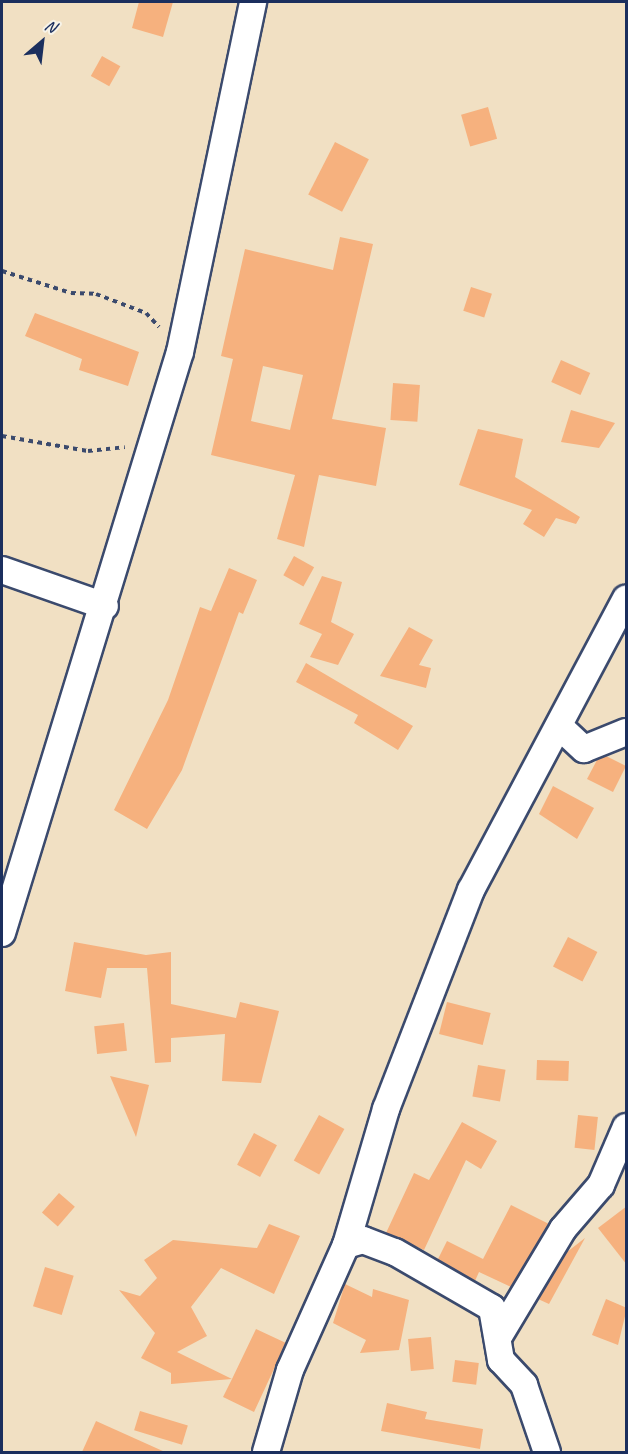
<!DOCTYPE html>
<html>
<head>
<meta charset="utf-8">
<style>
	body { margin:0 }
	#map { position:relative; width:628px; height:1454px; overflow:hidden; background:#f1e0c3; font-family:Caveat,sans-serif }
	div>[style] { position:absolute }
	.building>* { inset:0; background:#f6b17e; transform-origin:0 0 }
	.path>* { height:4px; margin-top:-2px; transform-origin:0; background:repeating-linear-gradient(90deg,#3b4a6d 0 4.5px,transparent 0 9px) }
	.roads { filter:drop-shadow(2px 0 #3b4a6d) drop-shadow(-2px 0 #3b4a6d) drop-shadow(0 2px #3b4a6d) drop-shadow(0 -2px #3b4a6d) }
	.street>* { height:26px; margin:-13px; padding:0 13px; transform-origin:13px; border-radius:13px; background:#fff }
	span { translate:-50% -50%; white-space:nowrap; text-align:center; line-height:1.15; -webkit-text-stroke:4.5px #f7f3e8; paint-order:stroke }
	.frame { position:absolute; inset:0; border:3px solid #1b2f5e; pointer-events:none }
	.north { position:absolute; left:12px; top:12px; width:60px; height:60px; -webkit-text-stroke:4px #f7f3e8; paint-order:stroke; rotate:28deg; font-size:16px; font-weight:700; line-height:24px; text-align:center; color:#1b2f5e }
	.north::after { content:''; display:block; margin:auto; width:21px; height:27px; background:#1b2f5e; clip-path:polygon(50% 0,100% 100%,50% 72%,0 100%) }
</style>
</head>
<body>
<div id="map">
	<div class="building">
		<i style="clip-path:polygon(139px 2px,173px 2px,163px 37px,132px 28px)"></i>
		<i style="left:102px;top:56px;width:21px;height:23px;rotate:29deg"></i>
		<i style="left:488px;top:107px;width:33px;height:28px;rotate:74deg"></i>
		<i style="left:335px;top:142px;width:38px;height:59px;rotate:27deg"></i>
		<i style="clip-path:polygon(evenodd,340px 237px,373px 244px,332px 419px,386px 428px,376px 486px,319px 475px,304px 547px,277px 539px,295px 475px,211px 455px,233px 359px,221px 356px,245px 249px,333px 270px,340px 237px,263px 366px,303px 375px,290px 430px,251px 421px,263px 366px)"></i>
		<i style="left:471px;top:287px;width:22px;height:25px;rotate:18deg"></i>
		<i style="clip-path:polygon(35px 313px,139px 352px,128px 386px,79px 370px,82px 359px,25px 336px)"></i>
		<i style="left:561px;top:360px;width:32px;height:24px;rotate:24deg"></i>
		<i style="left:393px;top:383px;width:27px;height:37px;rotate:4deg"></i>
		<i style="clip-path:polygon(571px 410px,615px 423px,599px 448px,561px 442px)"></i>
		<i style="clip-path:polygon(478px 429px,523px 439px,515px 477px,580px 517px,576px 524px,556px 518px,544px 537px,523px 524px,532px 510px,459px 485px)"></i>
		<i style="left:294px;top:556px;width:23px;height:22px;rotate:29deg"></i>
		<i style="clip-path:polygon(229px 568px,257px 580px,243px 614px,239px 612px,182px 770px,147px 829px,114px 810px,168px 700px,200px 607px,211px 611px)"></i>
		<i style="clip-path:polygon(322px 576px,342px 582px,331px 622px,354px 634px,338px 665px,310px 657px,322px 634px,299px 624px)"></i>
		<i style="clip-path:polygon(409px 627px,433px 640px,419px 665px,431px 668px,426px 688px,380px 676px)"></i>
		<i style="clip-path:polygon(306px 663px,413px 726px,398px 750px,354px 723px,358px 715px,296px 682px)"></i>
		<i style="clip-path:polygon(606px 756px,626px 766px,613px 792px,587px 779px,597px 760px)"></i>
		<i style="clip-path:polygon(553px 786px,594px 808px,577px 839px,539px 814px)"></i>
		<i style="left:568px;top:937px;width:33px;height:33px;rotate:27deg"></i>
		<i style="clip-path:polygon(74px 942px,146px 955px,171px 952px,171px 1004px,236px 1018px,240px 1002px,279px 1011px,261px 1083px,222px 1081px,225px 1034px,171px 1038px,171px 1062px,155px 1063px,147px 968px,107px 968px,101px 998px,65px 991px)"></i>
		<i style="left:447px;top:1002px;width:45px;height:33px;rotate:14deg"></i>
		<i style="left:124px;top:1023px;width:28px;height:30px;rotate:84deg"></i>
		<i style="left:537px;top:1060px;width:32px;height:20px;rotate:2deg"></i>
		<i style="left:478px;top:1065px;width:28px;height:32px;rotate:10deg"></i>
		<i style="clip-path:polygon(110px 1076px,149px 1085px,136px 1137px)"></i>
		<i style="left:319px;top:1115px;width:29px;height:52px;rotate:29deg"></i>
		<i style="left:578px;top:1115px;width:20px;height:33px;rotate:6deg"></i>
		<i style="clip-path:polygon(462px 1122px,497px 1141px,481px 1169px,466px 1160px,424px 1250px,386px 1233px,414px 1173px,429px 1180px)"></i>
		<i style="left:254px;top:1133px;width:26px;height:36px;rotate:28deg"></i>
		<i style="left:59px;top:1193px;width:21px;height:26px;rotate:41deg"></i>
		<i style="clip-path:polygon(511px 1205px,549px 1224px,511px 1287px,479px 1272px,475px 1281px,438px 1259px,447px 1241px,483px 1259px)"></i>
		<i style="clip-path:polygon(627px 1206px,627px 1265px,598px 1228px)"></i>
		<i style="clip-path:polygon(269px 1224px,300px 1236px,274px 1294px,221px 1268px,191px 1307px,207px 1336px,177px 1352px,232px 1379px,256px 1329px,286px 1343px,254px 1412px,223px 1397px,232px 1379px,171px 1384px,171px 1373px,141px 1358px,155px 1333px,119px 1290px,140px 1296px,157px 1278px,144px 1260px,173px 1240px,257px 1248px)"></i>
		<i style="clip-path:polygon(585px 1238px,549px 1304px,538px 1299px,567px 1252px)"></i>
		<i style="left:45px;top:1267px;width:30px;height:41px;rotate:17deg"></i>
		<i style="clip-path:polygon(345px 1284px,372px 1297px,373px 1289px,409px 1300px,399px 1350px,360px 1353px,366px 1340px,333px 1323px)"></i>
		<i style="clip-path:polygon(606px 1299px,627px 1308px,618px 1345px,592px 1335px)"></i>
		<i style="left:431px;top:1337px;width:32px;height:23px;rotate:85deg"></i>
		<i style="left:455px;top:1360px;width:24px;height:22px;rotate:7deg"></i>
		<i style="clip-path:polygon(387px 1403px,427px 1412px,425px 1419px,483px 1429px,480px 1449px,381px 1431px)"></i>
		<i style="left:140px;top:1411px;width:50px;height:20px;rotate:17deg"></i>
		<i style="clip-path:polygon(96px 1421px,165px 1452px,82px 1452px)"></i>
	</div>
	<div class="path">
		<i style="left:2px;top:271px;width:72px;rotate:17.7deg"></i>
		<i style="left:71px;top:293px;width:25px;rotate:2deg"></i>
		<i style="left:96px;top:294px;width:53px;rotate:20.8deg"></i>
		<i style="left:146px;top:313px;width:19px;rotate:47deg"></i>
		<i style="left:2px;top:436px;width:87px;rotate:9.9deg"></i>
		<i style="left:88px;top:451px;width:37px;rotate:-6deg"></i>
	</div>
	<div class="roads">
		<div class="street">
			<i style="left:2px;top:570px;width:109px;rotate:19.3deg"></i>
			<i style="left:559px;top:726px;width:34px;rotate:43deg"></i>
			<i style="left:584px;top:749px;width:45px;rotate:-22deg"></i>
			<i style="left:2px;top:933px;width:608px;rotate:-72.97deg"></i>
			<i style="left:180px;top:352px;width:358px;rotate:-78.2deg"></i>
			<i style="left:346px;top:1245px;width:18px;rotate:-16deg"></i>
			<i style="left:363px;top:1240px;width:34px;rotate:21deg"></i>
			<i style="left:395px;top:1252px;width:112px;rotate:30deg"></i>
			<i style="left:492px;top:1308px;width:53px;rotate:80.2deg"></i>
			<i style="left:501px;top:1360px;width:34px;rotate:47deg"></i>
			<i style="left:524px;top:1385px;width:71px;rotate:71.1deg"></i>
			<i style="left:499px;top:1336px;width:125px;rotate:-59.1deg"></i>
			<i style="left:563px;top:1229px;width:58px;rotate:-49.2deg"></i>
			<i style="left:601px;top:1185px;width:63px;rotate:-66.7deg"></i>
			<i style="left:266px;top:1452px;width:85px;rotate:-73.7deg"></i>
			<i style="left:290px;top:1370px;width:137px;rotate:-65.9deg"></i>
			<i style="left:346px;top:1245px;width:142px;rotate:-73.6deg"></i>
			<i style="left:386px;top:1109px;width:235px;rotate:-68.8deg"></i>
			<i style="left:471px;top:890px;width:330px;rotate:-62deg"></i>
		</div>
	</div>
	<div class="frame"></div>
	<div class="north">N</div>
</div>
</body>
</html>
